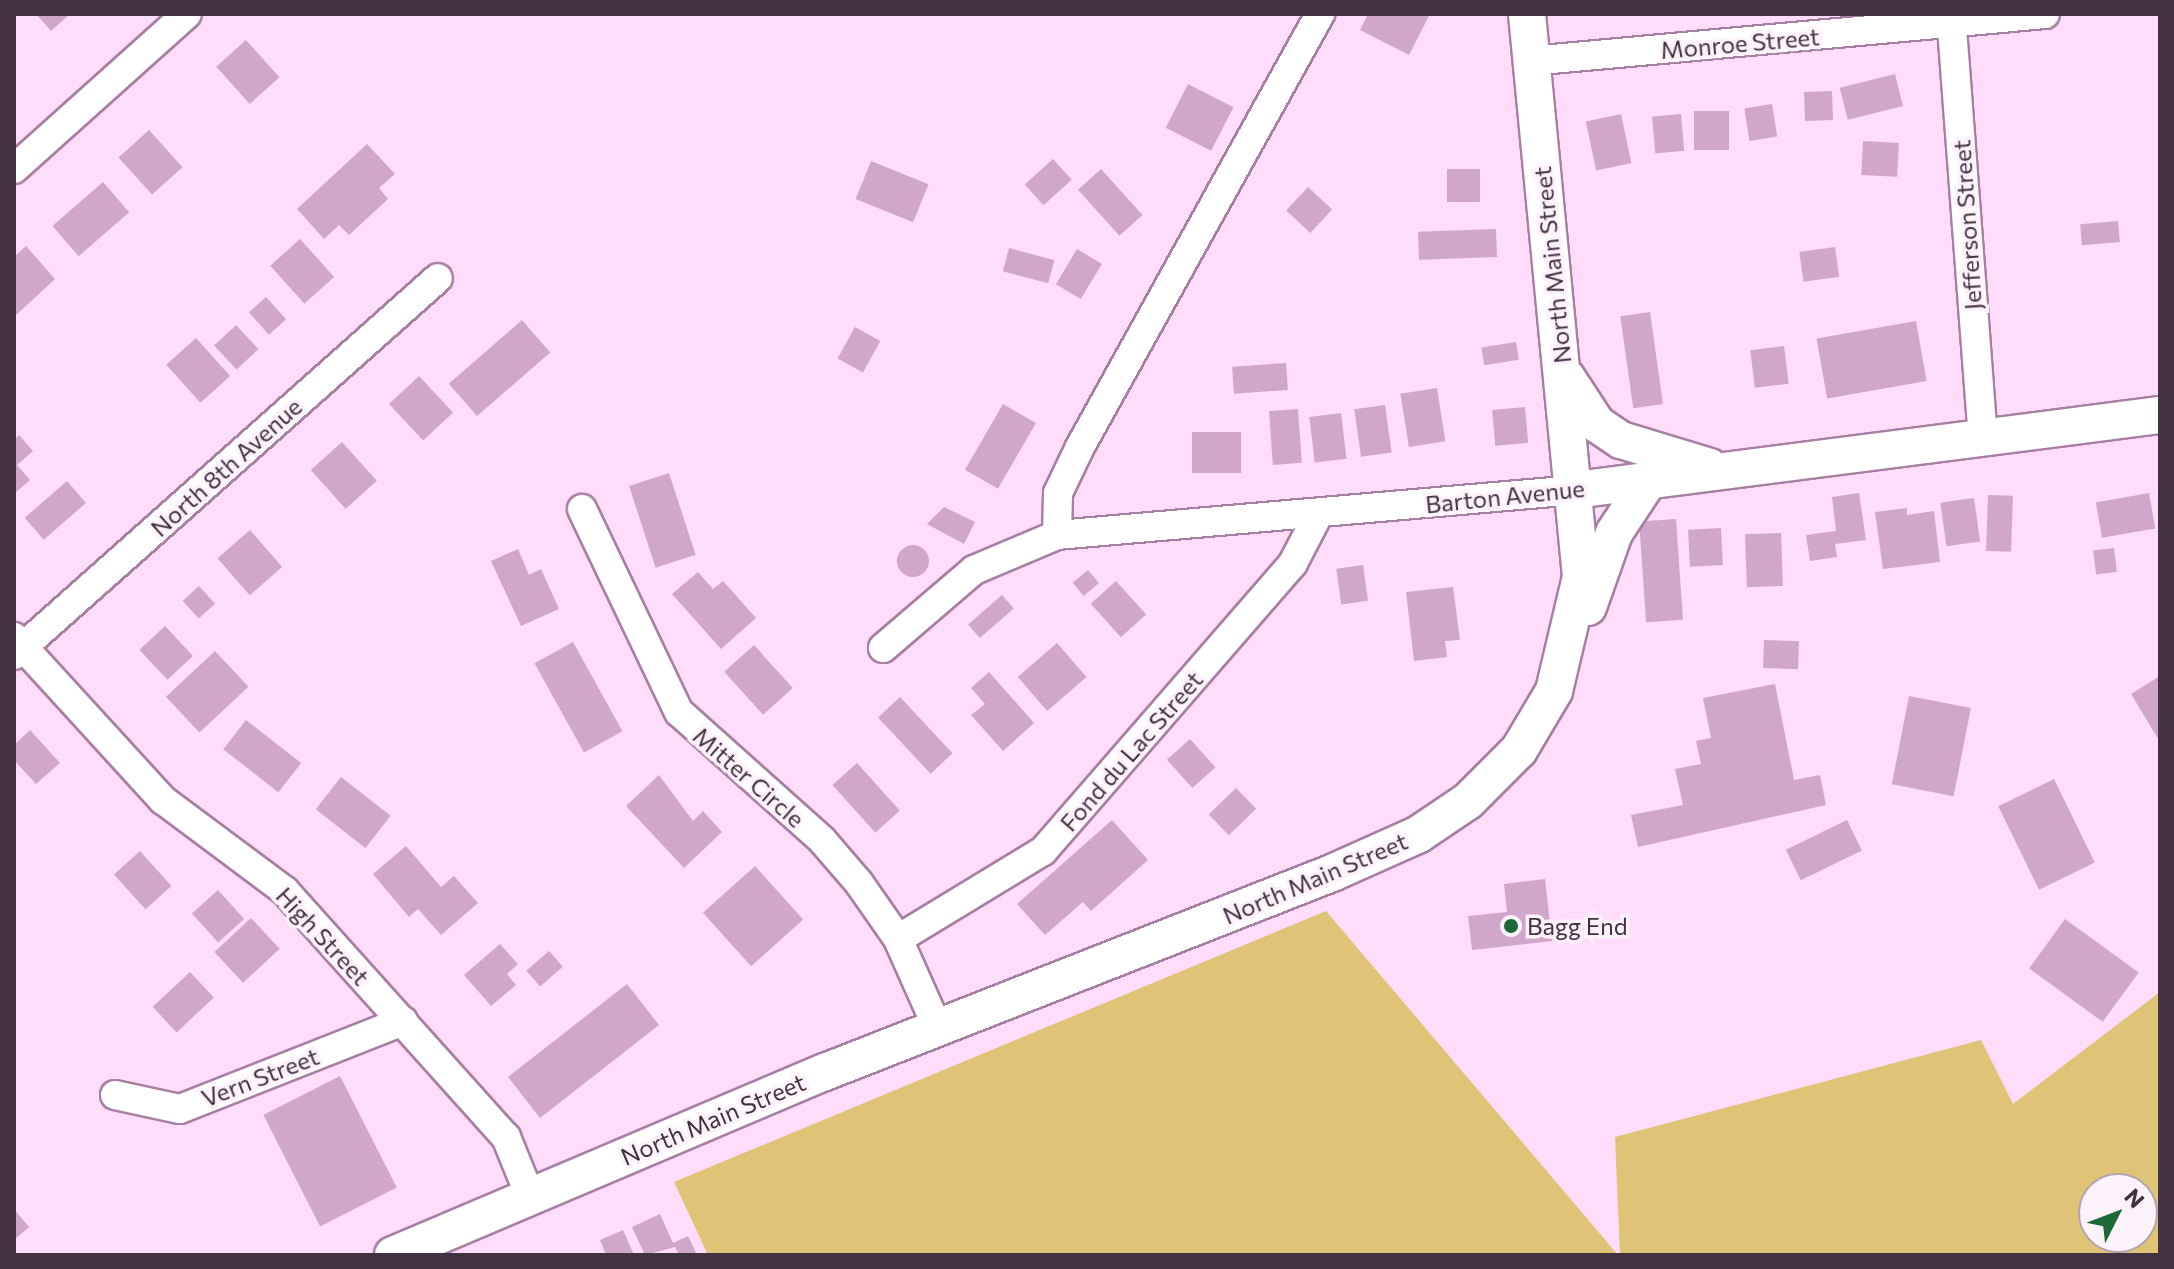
<!DOCTYPE html>
<html>
<head>
<meta charset="utf-8">
<style>
	body { margin:0 }
	#map { position:relative; width:2174px; height:1269px; overflow:hidden; background:#ffdcfa; font-family:Commissioner,sans-serif }
	div>[style] { position:absolute }
	.green>* { inset:0; background:#dfc376 }
	.building>* { inset:0; background:#d0a7cb; transform-origin:0 0 }
	.round { border-radius:50% }
	.roads { filter:drop-shadow(2px 0 #a77fa2) drop-shadow(-2px 0 #a77fa2) drop-shadow(0 2px #a77fa2) drop-shadow(0 -2px #a77fa2) }
	.minor>* { height:28px; margin:-14px; padding:0 14px; transform-origin:14px; border-radius:14px; background:#fff }
	.major>* { height:36px; margin:-18px; padding:0 18px; transform-origin:18px; border-radius:18px; background:#fff }
	.dots>* { width:22px; height:22px; translate:-50% -50%; box-sizing:border-box; border:4px solid #fcf3fa; border-radius:50% }
	span { translate:-50% -50%; white-space:nowrap; text-align:center; line-height:1.15; -webkit-text-stroke:7px #fcf3fa; paint-order:stroke }
	.street-label { font-size:24px; color:#423140 }
	.poi-label { font-size:24px; color:#423140 }
	.left { translate:0 -50%; text-align:left }
	.frame { position:absolute; inset:0; border:16px solid #423140; pointer-events:none }
	.north { position:absolute; left:2078px; top:1173px; width:80px; height:80px; box-sizing:border-box; background:#fcf3fa; border:2px solid #b2a5b0; border-radius:50%; rotate:48deg; font-size:22px; font-weight:700; line-height:32px; text-align:center; color:#423140 }
	.north::after { content:''; display:block; margin:auto; width:28px; height:36px; background:#1d6836; clip-path:polygon(50% 0,100% 100%,50% 72%,0 100%) }
</style>
</head>
<body>
<div id="map">
	<div class="green">
		<i style="clip-path:polygon(1326px 911px,1618px 1255px,708px 1255px,674px 1182px)"></i>
		<i style="clip-path:polygon(evenodd,2160px 992px,2160px 1255px,1620px 1255px,1615px 1137px,1981px 1040px,2013px 1104px,2160px 992px,2094px 1189px,2142px 1189px,2142px 1237px,2094px 1237px,2094px 1189px)"></i>
	</div>
	<div class="building">
		<i style="clip-path:polygon(36px 14px,70px 14px,51px 31px)"></i>
		<i style="clip-path:polygon(1368px 14px,1430px 14px,1409px 55px,1360px 30px)"></i>
		<i style="left:246px;top:40px;width:50px;height:40px;rotate:48deg"></i>
		<i style="left:1895px;top:74px;width:33px;height:57px;rotate:76deg"></i>
		<i style="left:1188px;top:84px;width:51px;height:49px;rotate:27deg"></i>
		<i style="left:1832px;top:91px;width:29px;height:28px;rotate:88deg"></i>
		<i style="left:1772px;top:104px;width:33px;height:28px;rotate:81deg"></i>
		<i style="left:1694px;top:111px;width:35px;height:39px"></i>
		<i style="left:1621px;top:114px;width:50px;height:36px;rotate:78deg"></i>
		<i style="left:1681px;top:114px;width:37px;height:29px;rotate:85deg"></i>
		<i style="left:149px;top:130px;width:50px;height:41px;rotate:48deg"></i>
		<i style="left:1863px;top:141px;width:36px;height:34px;rotate:3deg"></i>
		<i style="clip-path:polygon(367px 144px,395px 174px,379px 188px,388px 199px,349px 235px,339px 225px,324px 239px,297px 209px)"></i>
		<i style="left:1053px;top:159px;width:28px;height:38px;rotate:48deg"></i>
		<i style="left:871px;top:161px;width:62px;height:41px;rotate:22deg"></i>
		<i style="left:1101px;top:169px;width:62px;height:31px;rotate:48deg"></i>
		<i style="left:1447px;top:169px;width:33px;height:33px"></i>
		<i style="left:103px;top:182px;width:40px;height:67px;rotate:49deg"></i>
		<i style="left:1308px;top:187px;width:33px;height:32px;rotate:43deg"></i>
		<i style="left:2118px;top:221px;width:21px;height:38px;rotate:85deg"></i>
		<i style="left:1496px;top:229px;width:28px;height:78px;rotate:88deg"></i>
		<i style="left:300px;top:239px;width:51px;height:40px;rotate:48deg"></i>
		<i style="clip-path:polygon(26px 246px,55px 279px,14px 317px,14px 257px)"></i>
		<i style="left:1835px;top:247px;width:30px;height:36px;rotate:82deg"></i>
		<i style="left:1009px;top:248px;width:47px;height:24px;rotate:15deg"></i>
		<i style="left:1077px;top:249px;width:29px;height:41px;rotate:31deg"></i>
		<i style="left:266px;top:297px;width:30px;height:23px;rotate:48deg"></i>
		<i style="left:1650px;top:312px;width:93px;height:30px;rotate:82deg"></i>
		<i style="left:522px;top:320px;width:43px;height:97px;rotate:49deg"></i>
		<i style="left:1916px;top:321px;width:61px;height:101px;rotate:80deg"></i>
		<i style="left:236px;top:325px;width:33px;height:30px;rotate:47deg"></i>
		<i style="left:855px;top:327px;width:29px;height:36px;rotate:29deg"></i>
		<i style="left:196px;top:338px;width:51px;height:40px;rotate:48deg"></i>
		<i style="left:1516px;top:342px;width:18px;height:35px;rotate:81deg"></i>
		<i style="left:1784px;top:346px;width:38px;height:34px;rotate:83deg"></i>
		<i style="left:1286px;top:363px;width:27px;height:54px;rotate:86deg"></i>
		<i style="left:419px;top:376px;width:50px;height:41px;rotate:47deg"></i>
		<i style="left:1437px;top:388px;width:54px;height:37px;rotate:81deg"></i>
		<i style="left:1003px;top:404px;width:38px;height:76px;rotate:30deg"></i>
		<i style="left:1385px;top:405px;width:48px;height:31px;rotate:82deg"></i>
		<i style="left:1525px;top:407px;width:36px;height:33px;rotate:85deg"></i>
		<i style="left:1298px;top:409px;width:54px;height:29px;rotate:86deg"></i>
		<i style="left:1341px;top:413px;width:46px;height:32px;rotate:83deg"></i>
		<i style="left:1192px;top:432px;width:49px;height:41px"></i>
		<i style="clip-path:polygon(19px 435px,33px 451px,17px 465px,30px 480px,14px 494px,14px 440px)"></i>
		<i style="left:342px;top:442px;width:52px;height:42px;rotate:48deg"></i>
		<i style="left:669px;top:473px;width:86px;height:42px;rotate:72deg"></i>
		<i style="left:67px;top:481px;width:29px;height:56px;rotate:49deg"></i>
		<i style="clip-path:polygon(1859px 493px,1866px 540px,1835px 544px,1837px 557px,1810px 561px,1806px 535px,1836px 531px,1832px 497px)"></i>
		<i style="left:2149px;top:493px;width:36px;height:54px;rotate:80deg"></i>
		<i style="left:1988px;top:495px;width:25px;height:56px;rotate:2deg"></i>
		<i style="left:1974px;top:498px;width:44px;height:34px;rotate:82deg"></i>
		<i style="clip-path:polygon(944px 507px,975px 522px,964px 544px,927px 524px)"></i>
		<i style="clip-path:polygon(1907px 508px,1907px 515px,1934px 511px,1940px 562px,1883px 569px,1875px 512px)"></i>
		<i style="left:1676px;top:519px;width:101px;height:37px;rotate:86deg"></i>
		<i style="left:1721px;top:528px;width:37px;height:33px;rotate:87deg"></i>
		<i style="left:250px;top:530px;width:49px;height:43px;rotate:49deg"></i>
		<i style="left:1781px;top:533px;width:53px;height:36px;rotate:88deg"></i>
		<i class="round" style="left:897px;top:545px;width:32px;height:32px"></i>
		<i style="left:2114px;top:548px;width:24px;height:21px;rotate:83deg"></i>
		<i style="clip-path:polygon(518px 549px,529px 575px,541px 569px,559px 609px,521px 626px,491px 561px)"></i>
		<i style="left:1363px;top:565px;width:36px;height:27px;rotate:82deg"></i>
		<i style="left:1088px;top:570px;width:17px;height:20px;rotate:50deg"></i>
		<i style="clip-path:polygon(698px 572px,713px 589px,723px 581px,756px 618px,721px 649px,672px 594px)"></i>
		<i style="left:1116px;top:581px;width:45px;height:34px;rotate:48deg"></i>
		<i style="left:199px;top:586px;width:24px;height:22px;rotate:48deg"></i>
		<i style="clip-path:polygon(1453px 587px,1460px 640px,1445px 641px,1447px 657px,1414px 661px,1406px 592px)"></i>
		<i style="left:1002px;top:595px;width:18px;height:45px;rotate:49deg"></i>
		<i style="left:165px;top:626px;width:41px;height:35px;rotate:47deg"></i>
		<i style="left:1764px;top:640px;width:35px;height:28px;rotate:2deg"></i>
		<i style="left:573px;top:642px;width:102px;height:44px;rotate:61deg"></i>
		<i style="left:1057px;top:643px;width:45px;height:52px;rotate:49deg"></i>
		<i style="left:754px;top:645px;width:58px;height:40px;rotate:48deg"></i>
		<i style="left:215px;top:651px;width:49px;height:67px;rotate:47deg"></i>
		<i style="clip-path:polygon(989px 672px,1034px 723px,1003px 751px,971px 715px,985px 704px,971px 688px)"></i>
		<i style="clip-path:polygon(2160px 676px,2160px 742px,2131px 694px)"></i>
		<i style="clip-path:polygon(1775px 684px,1794px 780px,1820px 775px,1826px 805px,1638px 847px,1631px 815px,1683px 805px,1675px 769px,1701px 764px,1696px 741px,1711px 738px,1703px 698px)"></i>
		<i style="left:1909px;top:696px;width:63px;height:90px;rotate:11deg"></i>
		<i style="left:900px;top:697px;width:77px;height:30px;rotate:47deg"></i>
		<i style="left:246px;top:720px;width:70px;height:37px;rotate:38deg"></i>
		<i style="clip-path:polygon(30px 730px,60px 763px,36px 784px,14px 760px,14px 745px)"></i>
		<i style="left:1190px;top:739px;width:38px;height:31px;rotate:48deg"></i>
		<i style="left:857px;top:763px;width:64px;height:33px;rotate:48deg"></i>
		<i style="clip-path:polygon(659px 775px,693px 821px,703px 811px,722px 832px,684px 868px,626px 806px)"></i>
		<i style="left:341px;top:777px;width:63px;height:41px;rotate:38deg"></i>
		<i style="left:2054px;top:779px;width:93px;height:62px;rotate:64deg"></i>
		<i style="left:1236px;top:788px;width:29px;height:38px;rotate:46deg"></i>
		<i style="clip-path:polygon(1112px 820px,1148px 860px,1091px 911px,1083px 902px,1045px 935px,1017px 904px)"></i>
		<i style="left:1847px;top:820px;width:34px;height:68px;rotate:64deg"></i>
		<i style="clip-path:polygon(406px 846px,441px 887px,454px 876px,478px 903px,441px 935px,418px 909px,409px 917px,373px 874px)"></i>
		<i style="left:140px;top:851px;width:47px;height:35px;rotate:48deg"></i>
		<i style="left:755px;top:866px;width:72px;height:70px;rotate:48deg"></i>
		<i style="clip-path:polygon(1545px 879px,1552px 941px,1472px 950px,1468px 916px,1507px 912px,1504px 884px)"></i>
		<i style="left:218px;top:890px;width:39px;height:35px;rotate:48deg"></i>
		<i style="left:251px;top:918px;width:42px;height:50px;rotate:47deg"></i>
		<i style="left:2065px;top:919px;width:91px;height:61px;rotate:36deg"></i>
		<i style="clip-path:polygon(500px 944px,518px 964px,507px 974px,516px 985px,491px 1006px,464px 975px)"></i>
		<i style="left:549px;top:951px;width:21px;height:30px;rotate:49deg"></i>
		<i style="left:190px;top:972px;width:35px;height:51px;rotate:47deg"></i>
		<i style="left:627px;top:984px;width:52px;height:151px;rotate:52deg"></i>
		<i style="left:340px;top:1076px;width:125px;height:86px;rotate:63deg"></i>
		<i style="clip-path:polygon(14px 1209px,29px 1227px,14px 1240px)"></i>
		<i style="clip-path:polygon(660px 1214px,673px 1243px,688px 1236px,697px 1255px,679px 1255px,675px 1247px,645px 1255px,632px 1227px)"></i>
		<i style="clip-path:polygon(623px 1230px,634px 1255px,606px 1255px,600px 1240px)"></i>
	</div>
	<div class="roads">
		<div class="minor">
			<i style="left:1951px;top:14px;width:422px;rotate:85.7deg"></i>
			<i style="left:1530px;top:61px;width:517px;rotate:-5.21deg"></i>
			<i style="left:14px;top:169px;width:232px;rotate:-41.9deg"></i>
			<i style="left:582px;top:509px;width:225px;rotate:64.5deg"></i>
			<i style="left:679px;top:712px;width:192px;rotate:41.8deg"></i>
			<i style="left:822px;top:840px;width:57px;rotate:49.3deg"></i>
			<i style="left:859px;top:883px;width:68px;rotate:55.1deg"></i>
			<i style="left:898px;top:939px;width:98px;rotate:66deg"></i>
			<i style="left:1057px;top:535px;width:42px;rotate:-88.6deg"></i>
			<i style="left:1058px;top:493px;width:51px;rotate:-64.4deg"></i>
			<i style="left:1080px;top:447px;width:495px;rotate:-61deg"></i>
			<i style="left:14px;top:637px;width:221px;rotate:47.6deg"></i>
			<i style="left:163px;top:800px;width:152px;rotate:36.7deg"></i>
			<i style="left:285px;top:891px;width:331px;rotate:48.1deg"></i>
			<i style="left:506px;top:1137px;width:64px;rotate:67.9deg"></i>
			<i style="left:883px;top:648px;width:120px;rotate:-40.6deg"></i>
			<i style="left:974px;top:570px;width:90px;rotate:-22.9deg"></i>
			<i style="left:1057px;top:535px;width:520px;rotate:-4.96deg"></i>
			<i style="left:14px;top:655px;width:567px;rotate:-41.64deg"></i>
			<i style="left:898px;top:939px;width:170px;rotate:-31.3deg"></i>
			<i style="left:1043px;top:851px;width:381px;rotate:-49deg"></i>
			<i style="left:1293px;top:563px;width:54px;rotate:-62.5deg"></i>
			<i style="left:115px;top:1095px;width:66px;rotate:12.2deg"></i>
			<i style="left:180px;top:1109px;width:240px;rotate:-21.5deg"></i>
		</div>
		<div class="major">
			<i style="left:1567px;top:378px;width:55px;rotate:56.9deg"></i>
			<i style="left:1597px;top:424px;width:29px;rotate:34deg"></i>
			<i style="left:1621px;top:440px;width:93px;rotate:16.9deg"></i>
			<i style="left:1575px;top:490px;width:590px;rotate:-7.31deg"></i>
			<i style="left:1588px;top:607px;width:78px;rotate:-70.6deg"></i>
			<i style="left:1614px;top:533px;width:64px;rotate:-56.6deg"></i>
			<i style="left:393px;top:1255px;width:469px;rotate:-23deg"></i>
			<i style="left:825px;top:1072px;width:545px;rotate:-21.43deg"></i>
			<i style="left:1332px;top:873px;width:95px;rotate:-24.1deg"></i>
			<i style="left:1419px;top:834px;width:59px;rotate:-34deg"></i>
			<i style="left:1468px;top:801px;width:72px;rotate:-45deg"></i>
			<i style="left:1519px;top:750px;width:69px;rotate:-59.3deg"></i>
			<i style="left:1554px;top:691px;width:117px;rotate:-76.7deg"></i>
			<i style="left:1581px;top:577px;width:566px;rotate:-95.48deg"></i>
		</div>
	</div>
	<div class="dots">
		<i style="left:1511px;top:926px;background:#1d6836"></i>
	</div>
	<div class="street-label">
		<span style="left:1740px;top:43px;rotate:-5deg">Monroe Street</span>
		<span style="left:1967px;top:225px;rotate:-94deg">Jefferson Street</span>
		<span style="left:1552px;top:265px;rotate:-96deg">North Main Street</span>
		<span style="left:226px;top:467px;rotate:-42deg">North 8th Avenue</span>
		<span style="left:1505px;top:496px;rotate:-6deg">Barton Avenue</span>
		<span style="left:1131px;top:751px;rotate:-49deg">Fond du Lac Street</span>
		<span style="left:749px;top:777px;rotate:41deg">Mitter Circle</span>
		<span style="left:1315px;top:878px;rotate:-23deg">North Main Street</span>
		<span style="left:323px;top:936px;rotate:47deg">High Street</span>
		<span style="left:260px;top:1077px;rotate:-21deg">Vern Street</span>
		<span style="left:713px;top:1119px;rotate:-23deg">North Main Street</span>
	</div>
	<div class="poi-label">
		<span class="left" style="left:1527px;top:926px">Bagg End</span>
	</div>
	<div class="frame"></div>
	<div class="north">N</div>
</div>
</body>
</html>
